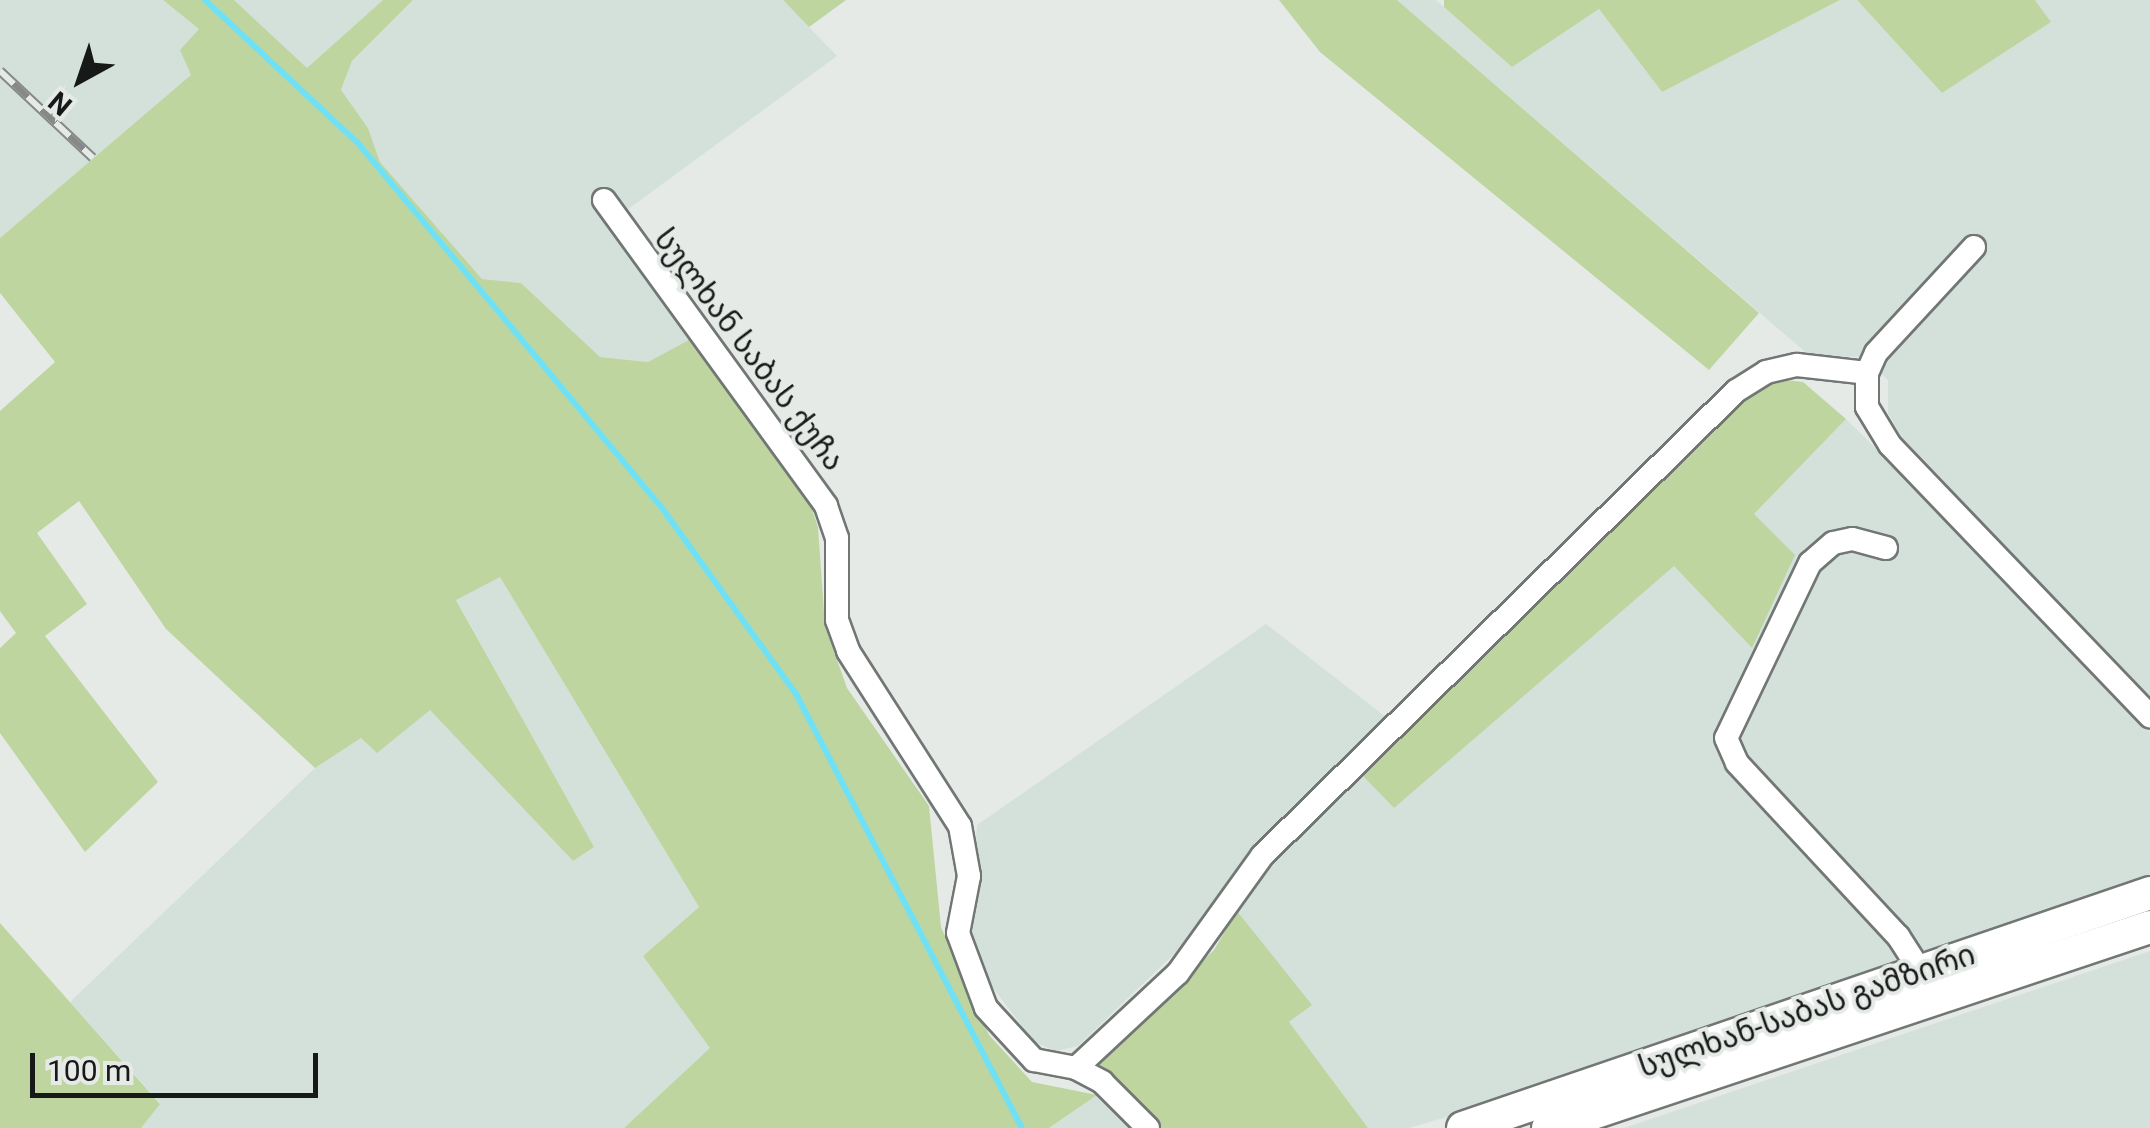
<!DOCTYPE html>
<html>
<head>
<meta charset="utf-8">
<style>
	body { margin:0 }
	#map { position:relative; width:2150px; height:1128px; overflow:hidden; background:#e5eae7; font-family:Roboto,"Noto Sans Georgian",sans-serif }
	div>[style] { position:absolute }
	.built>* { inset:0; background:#d4e1db }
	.green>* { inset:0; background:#bed5a0 }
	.stream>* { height:6px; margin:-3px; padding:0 3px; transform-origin:3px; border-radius:3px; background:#70e1f5 }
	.roads { filter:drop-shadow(2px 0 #727775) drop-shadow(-2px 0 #727775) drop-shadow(0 2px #727775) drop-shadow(0 -2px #727775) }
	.street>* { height:22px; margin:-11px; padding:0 11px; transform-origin:11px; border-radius:11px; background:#fff }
	.secondary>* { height:32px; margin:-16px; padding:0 16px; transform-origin:16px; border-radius:16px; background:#fff }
	.rail>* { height:10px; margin-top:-5px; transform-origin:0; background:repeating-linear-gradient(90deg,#e5eae7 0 19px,#868988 0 38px); box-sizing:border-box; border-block:2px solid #868988 }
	span { translate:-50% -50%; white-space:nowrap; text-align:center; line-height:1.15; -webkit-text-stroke:8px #e5eae7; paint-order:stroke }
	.street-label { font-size:30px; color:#171818 }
	.north { position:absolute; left:30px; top:30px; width:100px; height:100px; -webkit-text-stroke:8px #e5eae7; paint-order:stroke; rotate:220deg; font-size:28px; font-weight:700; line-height:40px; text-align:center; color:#171818 }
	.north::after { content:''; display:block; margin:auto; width:35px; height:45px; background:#171818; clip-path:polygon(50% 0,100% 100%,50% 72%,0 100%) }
	.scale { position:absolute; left:30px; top:1053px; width:288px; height:45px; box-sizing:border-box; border:5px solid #171818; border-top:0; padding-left:12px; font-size:30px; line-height:35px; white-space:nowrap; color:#171818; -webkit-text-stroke:8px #e5eae7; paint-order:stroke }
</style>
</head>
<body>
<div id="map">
	<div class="built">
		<i style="clip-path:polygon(0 0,163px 0,200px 29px,192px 75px,0 238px)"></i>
		<i style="clip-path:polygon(234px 0,383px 0,307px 69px)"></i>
		<i style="clip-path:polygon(413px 0,783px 0,837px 56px,627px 210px,715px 329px,648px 362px,600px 357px,521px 283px,482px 279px,380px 162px,368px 128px,341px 91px,352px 61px)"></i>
		<i style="clip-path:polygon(1397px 0,1436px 0,1512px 66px,1599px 9px,1662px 92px,1840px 0,1857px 0,1942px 93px,2051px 22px,2035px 0,2150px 0,2150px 704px,1903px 440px,1888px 413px,1888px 380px,1862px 357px,1810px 356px)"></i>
		<i style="clip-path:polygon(1846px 419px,2081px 651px,2150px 732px,2150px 876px,1552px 1086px,1409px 1128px,1368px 1128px,1289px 1022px,1311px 1005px,1237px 911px,1267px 870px,1361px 774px,1394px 807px,1674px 565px,1751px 647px,1754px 514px)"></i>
		<i style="clip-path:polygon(500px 576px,699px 907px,643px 956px,711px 1048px,624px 1128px,141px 1128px,160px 1103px,70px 1002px,315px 768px,361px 738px,377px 752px,430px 709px,573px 861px,593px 847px,456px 599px)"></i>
		<i style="clip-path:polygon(1266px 624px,1387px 718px,1175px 953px,1078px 1046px,1056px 1051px,1034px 1042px,982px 973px,970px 930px,977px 825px)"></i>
		<i style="clip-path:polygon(2150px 951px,2150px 1128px,1624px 1128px)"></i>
		<i style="clip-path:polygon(1097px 1095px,1133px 1128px,1049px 1128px)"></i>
	</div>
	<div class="green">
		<i style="clip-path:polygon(163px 0,234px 0,307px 68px,383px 0,413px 0,352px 61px,341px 90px,368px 128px,380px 162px,482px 279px,521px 283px,600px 357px,648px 362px,689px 340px,738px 402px,810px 503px,818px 527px,825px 626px,847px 688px,929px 806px,941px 927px,989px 1035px,1032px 1082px,1097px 1095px,1049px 1128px,624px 1128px,710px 1048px,643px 956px,699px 907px,500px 577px,456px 600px,594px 847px,573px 861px,430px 710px,377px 753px,361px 738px,315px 768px,166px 629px,79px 501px,37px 533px,87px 604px,45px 636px,158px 782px,85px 852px,0 733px,0 648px,16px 633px,0 611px,0 411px,55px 362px,0 293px,0 238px,191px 75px,180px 50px,199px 29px)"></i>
		<i style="clip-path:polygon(783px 0,846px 0,809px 27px)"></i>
		<i style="clip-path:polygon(1279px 0,1397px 0,1759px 313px,1709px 370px,1320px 52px)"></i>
		<i style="clip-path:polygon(1444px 0,1840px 0,1662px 92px,1599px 9px,1512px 67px,1444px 7px)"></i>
		<i style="clip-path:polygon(1857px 0,2035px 0,2051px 22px,1942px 93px)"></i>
		<i style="clip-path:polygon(1765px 378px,1803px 382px,1846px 419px,1754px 514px,1795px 555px,1752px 648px,1674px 566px,1394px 808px,1361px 774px)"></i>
		<i style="clip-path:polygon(1237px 911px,1312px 1005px,1289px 1022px,1368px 1128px,1161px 1128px,1097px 1062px,1214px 950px)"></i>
		<i style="clip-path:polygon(0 923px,160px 1104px,141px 1128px,0 1128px)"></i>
	</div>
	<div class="stream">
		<i style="left:205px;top:0;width:208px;rotate:43.1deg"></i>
		<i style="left:357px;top:142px;width:471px;rotate:50.2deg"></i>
		<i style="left:659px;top:504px;width:234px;rotate:54.2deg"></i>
		<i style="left:796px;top:694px;width:489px;rotate:62.5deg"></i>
	</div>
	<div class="roads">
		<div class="street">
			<i style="left:604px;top:200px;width:378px;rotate:54deg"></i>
			<i style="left:826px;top:506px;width:34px;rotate:71deg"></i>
			<i style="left:837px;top:538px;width:82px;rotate:90deg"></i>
			<i style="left:837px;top:620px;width:33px;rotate:70deg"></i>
			<i style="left:848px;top:651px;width:208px;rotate:57.4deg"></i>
			<i style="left:960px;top:826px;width:51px;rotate:79.8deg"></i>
			<i style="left:969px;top:876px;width:58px;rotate:100.9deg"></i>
			<i style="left:958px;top:933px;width:80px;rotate:69.5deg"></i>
			<i style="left:986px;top:1008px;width:71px;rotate:47.3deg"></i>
			<i style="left:1034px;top:1060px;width:43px;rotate:10.8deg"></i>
			<i style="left:1076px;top:1068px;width:30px;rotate:28deg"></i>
			<i style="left:1102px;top:1082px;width:65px;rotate:45deg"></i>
			<i style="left:1974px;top:247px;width:144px;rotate:132.8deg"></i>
			<i style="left:1876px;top:353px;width:22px;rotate:114deg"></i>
			<i style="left:1867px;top:373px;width:34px;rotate:90deg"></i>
			<i style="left:1867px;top:407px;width:44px;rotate:58.8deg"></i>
			<i style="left:1890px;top:445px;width:376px;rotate:46.2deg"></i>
			<i style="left:1886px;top:548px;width:35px;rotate:-165deg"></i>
			<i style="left:1852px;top:539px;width:19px;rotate:168deg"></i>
			<i style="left:1833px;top:543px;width:30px;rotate:139deg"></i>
			<i style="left:1810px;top:563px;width:194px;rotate:115.6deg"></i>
			<i style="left:1726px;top:738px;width:27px;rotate:66deg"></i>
			<i style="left:1737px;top:763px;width:236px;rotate:47.1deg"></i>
			<i style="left:1898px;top:936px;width:56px;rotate:57.4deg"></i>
			<i style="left:1076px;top:1068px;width:139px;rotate:-43deg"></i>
			<i style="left:1178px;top:973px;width:144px;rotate:-54.3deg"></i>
			<i style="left:1262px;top:856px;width:664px;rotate:-44.45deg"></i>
			<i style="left:1736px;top:391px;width:36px;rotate:-32deg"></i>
			<i style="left:1766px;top:372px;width:32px;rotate:-13deg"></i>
			<i style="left:1797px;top:365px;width:70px;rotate:6.5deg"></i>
		</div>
		<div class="secondary">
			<i style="left:1463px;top:1128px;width:726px;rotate:-18.88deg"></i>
			<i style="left:1548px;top:1128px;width:635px;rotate:-18.46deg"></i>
		</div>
	</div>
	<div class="rail">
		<i style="left:0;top:71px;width:127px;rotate:43.1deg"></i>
	</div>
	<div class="street-label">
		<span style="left:749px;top:350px;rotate:53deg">სულხან საბას ქუჩა</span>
		<span style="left:1807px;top:1011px;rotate:-19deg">სულხან-საბას გამზირი</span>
	</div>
	<div class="north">N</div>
	<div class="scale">100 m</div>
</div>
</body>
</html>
